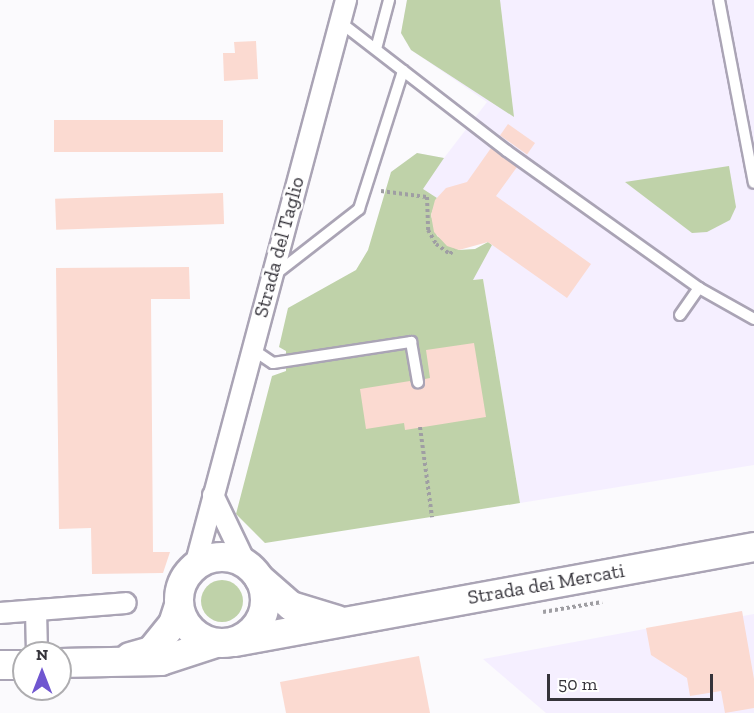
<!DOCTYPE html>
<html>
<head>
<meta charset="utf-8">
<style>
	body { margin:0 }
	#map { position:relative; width:754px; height:713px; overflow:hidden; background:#fbfafd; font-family:"Zilla Slab",serif }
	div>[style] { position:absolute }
	.built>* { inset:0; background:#f5efff }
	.green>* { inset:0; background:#bfd2a9 }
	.round { border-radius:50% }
	.building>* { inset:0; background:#fbdad1; transform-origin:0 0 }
	.path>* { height:4px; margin-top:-2px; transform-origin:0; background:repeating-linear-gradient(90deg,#9f9ea3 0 3px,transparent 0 6px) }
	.roads { filter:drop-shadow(2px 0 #aaa4b5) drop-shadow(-2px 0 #aaa4b5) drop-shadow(0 2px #aaa4b5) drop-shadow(0 -2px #aaa4b5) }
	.lane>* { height:10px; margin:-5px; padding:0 5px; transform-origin:5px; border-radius:5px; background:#fff }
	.street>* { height:20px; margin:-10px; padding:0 10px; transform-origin:10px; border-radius:10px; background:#fff }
	.secondary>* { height:28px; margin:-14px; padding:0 14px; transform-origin:14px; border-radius:14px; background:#fff }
	.secondary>.ring { margin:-14px; padding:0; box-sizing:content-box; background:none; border:28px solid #fff; border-radius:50% }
	span { translate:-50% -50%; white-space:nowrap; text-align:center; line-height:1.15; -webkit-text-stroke:5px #fff; paint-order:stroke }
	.street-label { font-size:20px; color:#35333a }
	.north { position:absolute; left:12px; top:641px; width:60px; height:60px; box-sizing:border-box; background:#fff; border:2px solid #aeadb0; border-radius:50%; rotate:0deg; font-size:16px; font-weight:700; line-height:24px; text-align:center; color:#35333a }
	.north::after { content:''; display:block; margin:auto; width:21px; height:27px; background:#7056d0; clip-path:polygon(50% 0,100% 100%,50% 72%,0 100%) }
	.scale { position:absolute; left:547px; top:674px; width:166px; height:27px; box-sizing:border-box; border:3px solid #35333a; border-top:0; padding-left:8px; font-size:18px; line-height:21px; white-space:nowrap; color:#35333a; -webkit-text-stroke:4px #fff; paint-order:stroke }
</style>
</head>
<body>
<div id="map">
	<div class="built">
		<i style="clip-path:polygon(407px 0,754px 0,754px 465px,520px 503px,483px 279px,472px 280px,492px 245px,437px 198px,391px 172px,417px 153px,444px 158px,487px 102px,411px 50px,401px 33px)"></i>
		<i style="clip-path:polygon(742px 611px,743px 616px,754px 614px,754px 713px,546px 713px,483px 659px)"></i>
	</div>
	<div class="green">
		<i style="clip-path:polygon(407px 0,500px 0,514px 117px,411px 50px,401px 33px)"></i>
		<i style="clip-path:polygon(417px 153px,444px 158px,423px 189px,437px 198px,431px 215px,437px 236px,459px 250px,475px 249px,488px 242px,492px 245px,473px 280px,483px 279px,520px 503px,265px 543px,236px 514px,272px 376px,286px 371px,286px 351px,279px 347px,288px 308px,356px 270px,368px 250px,391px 172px)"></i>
		<i style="clip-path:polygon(729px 166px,736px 207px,730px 220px,707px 232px,692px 233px,625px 182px)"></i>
		<i class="round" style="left:201px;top:580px;width:42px;height:42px"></i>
	</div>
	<div class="building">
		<i style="clip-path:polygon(256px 41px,258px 79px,224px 81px,223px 53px,235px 53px,234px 42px)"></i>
		<i style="left:223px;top:120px;width:32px;height:169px;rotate:90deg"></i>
		<i style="left:508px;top:124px;width:33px;height:14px;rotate:35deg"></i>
		<i style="clip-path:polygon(491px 148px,517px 167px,496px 196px,591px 264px,567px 298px,488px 242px,459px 250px,447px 246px,434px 232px,431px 215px,435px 200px,446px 188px,467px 182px)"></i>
		<i style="left:223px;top:193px;width:31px;height:168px;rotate:88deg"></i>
		<i style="clip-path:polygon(189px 267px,190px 299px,151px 299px,153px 552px,170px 552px,163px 573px,92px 574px,91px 528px,59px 529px,56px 268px)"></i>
		<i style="clip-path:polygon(474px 343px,486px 417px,405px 430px,404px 423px,366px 429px,360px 389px,410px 381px,413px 387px,420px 389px,425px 379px,430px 378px,426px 350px)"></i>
		<i style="clip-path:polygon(742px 611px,754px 679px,754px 708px,725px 713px,721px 691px,690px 696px,687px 678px,651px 655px,646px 628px)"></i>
		<i style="clip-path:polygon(419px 656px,430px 713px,286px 713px,280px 682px)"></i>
	</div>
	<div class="path">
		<i style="left:381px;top:191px;width:46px;rotate:7.4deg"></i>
		<i style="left:427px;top:197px;width:33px;rotate:88deg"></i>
		<i style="left:428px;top:230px;width:16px;rotate:60deg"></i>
		<i style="left:436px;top:244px;width:17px;rotate:36deg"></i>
		<i style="left:450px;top:254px;width:6px;rotate:-51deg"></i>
		<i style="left:420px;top:427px;width:91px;rotate:82.4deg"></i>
		<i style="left:543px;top:612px;width:60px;rotate:-9.6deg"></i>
	</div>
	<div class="roads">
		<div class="lane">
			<i style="left:719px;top:0;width:186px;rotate:79.2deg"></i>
			<i style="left:340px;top:22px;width:211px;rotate:37.7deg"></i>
			<i style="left:507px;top:151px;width:236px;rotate:35.5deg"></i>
			<i style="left:699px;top:288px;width:63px;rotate:29.4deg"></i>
			<i style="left:376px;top:49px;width:51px;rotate:-75.1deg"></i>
			<i style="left:273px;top:276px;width:109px;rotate:-37.9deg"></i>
			<i style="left:359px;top:209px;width:145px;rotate:-72.3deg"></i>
			<i style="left:680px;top:315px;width:33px;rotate:-55deg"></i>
			<i style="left:252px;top:349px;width:25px;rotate:34deg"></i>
			<i style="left:273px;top:363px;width:140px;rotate:-8.7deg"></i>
			<i style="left:411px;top:342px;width:41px;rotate:80.1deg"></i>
		</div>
		<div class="street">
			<i style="left:213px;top:495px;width:76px;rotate:64.4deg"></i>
			<i style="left:195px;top:566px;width:586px;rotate:-75.06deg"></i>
			<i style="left:36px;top:611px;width:42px;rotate:88.6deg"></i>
			<i style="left:0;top:613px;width:126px;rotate:-4.5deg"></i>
		</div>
		<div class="secondary">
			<i class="ring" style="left:179px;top:557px;width:58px;height:58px"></i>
			<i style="left:259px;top:578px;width:43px;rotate:41.2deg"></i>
			<i style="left:291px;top:606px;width:48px;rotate:16.9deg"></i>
			<i style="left:235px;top:642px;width:528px;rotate:-10.37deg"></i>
			<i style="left:130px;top:657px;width:22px;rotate:-16deg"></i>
			<i style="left:151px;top:651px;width:35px;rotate:-51deg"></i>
			<i style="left:173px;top:624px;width:19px;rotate:-72deg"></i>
			<i style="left:60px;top:663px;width:101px;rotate:-1.1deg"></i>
			<i style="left:161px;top:661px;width:58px;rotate:-18.1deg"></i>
			<i style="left:0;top:665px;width:24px"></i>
		</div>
	</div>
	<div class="street-label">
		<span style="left:279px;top:247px;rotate:-75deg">Strada del Taglio</span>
		<span style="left:546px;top:584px;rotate:-10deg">Strada dei Mercati</span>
	</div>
	<div class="north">N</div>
	<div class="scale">50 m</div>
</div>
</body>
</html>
